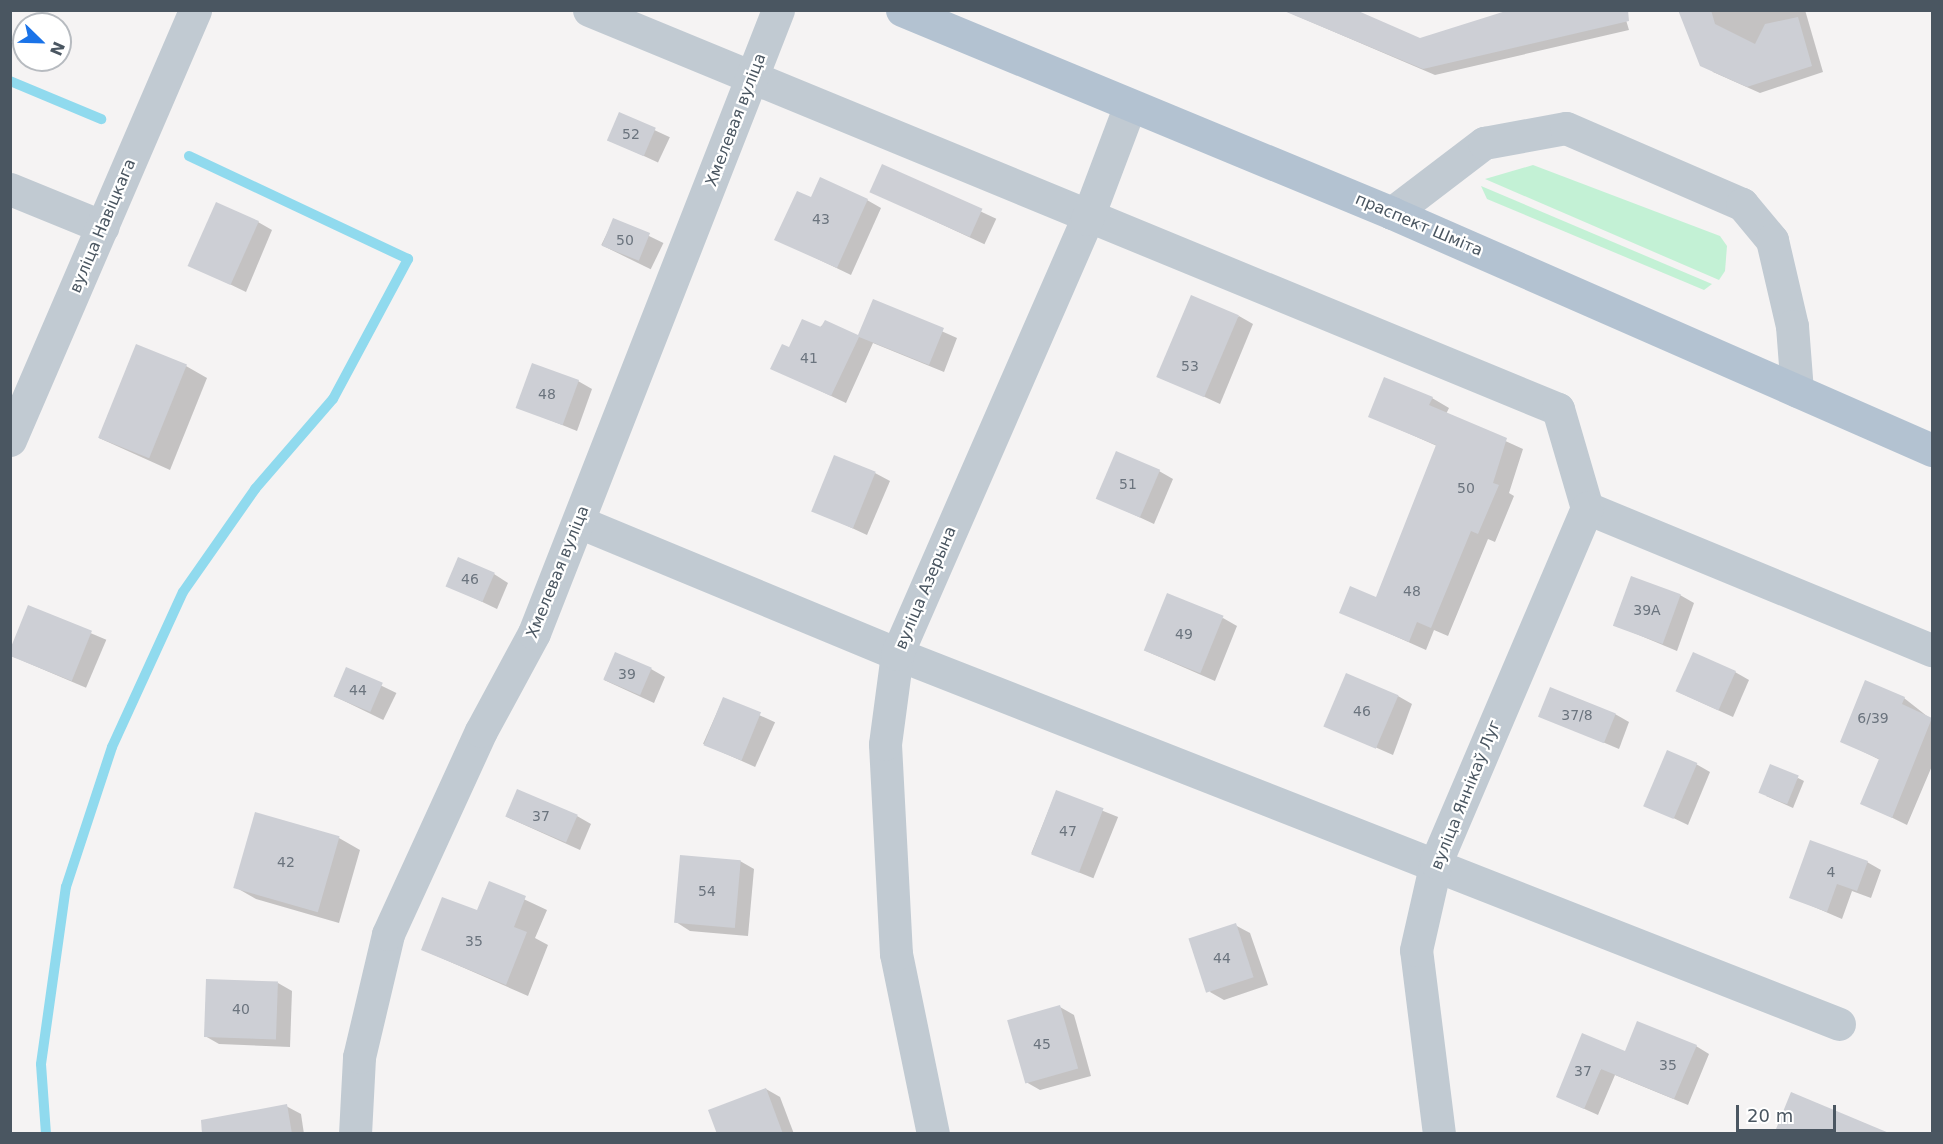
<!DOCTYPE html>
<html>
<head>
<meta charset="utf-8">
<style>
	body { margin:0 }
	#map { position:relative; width:1943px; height:1144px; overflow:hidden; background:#f5f3f3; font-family:"DejaVu Sans",sans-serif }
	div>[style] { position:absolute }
	.green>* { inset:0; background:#c3f1d5 }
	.shadow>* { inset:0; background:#0003; transform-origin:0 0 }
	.stream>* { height:10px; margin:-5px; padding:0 5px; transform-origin:5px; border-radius:5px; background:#90daee }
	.building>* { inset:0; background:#cdcfd5; transform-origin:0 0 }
	.street>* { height:33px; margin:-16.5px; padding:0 16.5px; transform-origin:16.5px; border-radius:16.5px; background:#c1cad2 }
	.primary>* { height:33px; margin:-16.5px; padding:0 16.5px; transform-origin:16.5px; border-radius:16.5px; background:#b3c2d1 }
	span { translate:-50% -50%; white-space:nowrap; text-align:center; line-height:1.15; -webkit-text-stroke:4.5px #fff; paint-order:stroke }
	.number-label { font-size:14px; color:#6b747e }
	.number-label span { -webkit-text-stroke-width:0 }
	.street-label { font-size:16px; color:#4a5661 }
	.frame { position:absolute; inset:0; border:12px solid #4a5661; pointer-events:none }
	.north { position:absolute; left:12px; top:12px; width:60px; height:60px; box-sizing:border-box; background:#fff; border:2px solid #b7bbc0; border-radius:50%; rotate:113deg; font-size:16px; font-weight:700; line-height:24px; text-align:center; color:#4a5661 }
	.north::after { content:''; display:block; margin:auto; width:21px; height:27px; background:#1a73e8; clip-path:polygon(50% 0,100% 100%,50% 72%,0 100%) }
	.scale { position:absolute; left:1736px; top:1105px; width:100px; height:27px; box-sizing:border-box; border:3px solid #4a5661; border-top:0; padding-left:8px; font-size:18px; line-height:21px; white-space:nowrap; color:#4a5661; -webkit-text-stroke:4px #fff; paint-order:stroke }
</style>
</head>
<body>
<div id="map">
	<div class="green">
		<i style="clip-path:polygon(1533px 165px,1720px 236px,1727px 246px,1725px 271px,1719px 280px,1485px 179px)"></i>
		<i style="clip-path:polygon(1481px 186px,1712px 284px,1704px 290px,1487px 199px)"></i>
	</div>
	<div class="shadow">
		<i style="clip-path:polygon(1283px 10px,1352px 10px,1420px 39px,1623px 10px,1629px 30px,1435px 75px)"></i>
		<i style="clip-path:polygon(1679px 10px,1805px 10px,1823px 72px,1760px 93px,1713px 72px)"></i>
		<i style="left:620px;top:114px;width:55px;height:28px;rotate:25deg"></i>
		<i style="left:883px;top:166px;width:125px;height:28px;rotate:25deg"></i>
		<i style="clip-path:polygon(811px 199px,867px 200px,881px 208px,851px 275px,776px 239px)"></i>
		<i style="left:614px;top:219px;width:55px;height:29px;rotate:26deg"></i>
		<i style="clip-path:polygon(258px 222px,272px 230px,246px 292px,190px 265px)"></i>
		<i style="clip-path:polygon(874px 301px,957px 338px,944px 372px,873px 343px,846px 403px,772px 368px,826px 322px,859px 337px)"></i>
		<i style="clip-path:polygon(1239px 316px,1253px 324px,1220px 404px,1159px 376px)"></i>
		<i style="clip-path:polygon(186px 366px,207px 378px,170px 470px,99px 438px)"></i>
		<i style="clip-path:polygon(578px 381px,592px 389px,577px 431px,518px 407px)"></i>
		<i style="clip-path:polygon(1432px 398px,1449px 408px,1446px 414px,1523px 449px,1509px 493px,1514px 496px,1495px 542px,1488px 539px,1448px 636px,1434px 630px,1426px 650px,1341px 612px,1377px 599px,1437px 446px,1369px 416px)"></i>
		<i style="clip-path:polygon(1159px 471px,1173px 479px,1154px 524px,1098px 498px)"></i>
		<i style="clip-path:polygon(875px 473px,890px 481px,867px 535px,813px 510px)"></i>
		<i style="clip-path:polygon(494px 574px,508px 583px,497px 609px,447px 585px)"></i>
		<i style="clip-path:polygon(1680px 595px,1694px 603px,1677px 651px,1615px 625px)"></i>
		<i style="left:29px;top:607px;width:84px;height:52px;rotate:23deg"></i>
		<i style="clip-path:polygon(1223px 618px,1237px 626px,1215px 681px,1146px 651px)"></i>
		<i style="left:347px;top:669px;width:55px;height:30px;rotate:26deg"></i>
		<i style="clip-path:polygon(651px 669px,665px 677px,654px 703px,604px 680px)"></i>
		<i style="clip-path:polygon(1735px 672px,1749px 680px,1733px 717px,1678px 692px)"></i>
		<i style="clip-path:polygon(1398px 696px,1412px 704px,1393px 755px,1327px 726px)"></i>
		<i style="clip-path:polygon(1904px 698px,1932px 720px,1932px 766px,1907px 825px,1862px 803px,1880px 760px,1842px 741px)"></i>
		<i style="left:723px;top:699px;width:57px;height:49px;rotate:24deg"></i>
		<i style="clip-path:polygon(1615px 714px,1629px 722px,1619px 749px,1541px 716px)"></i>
		<i style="clip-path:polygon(1696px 764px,1710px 772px,1688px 825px,1646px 805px)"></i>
		<i style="clip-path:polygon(1798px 778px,1804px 781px,1793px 808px,1766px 796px)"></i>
		<i style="left:1056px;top:792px;width:67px;height:66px;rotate:22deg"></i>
		<i style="clip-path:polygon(577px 816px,591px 824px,580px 850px,507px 817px)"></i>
		<i style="clip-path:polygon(339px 838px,360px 850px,339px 923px,256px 899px,235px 887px)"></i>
		<i style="clip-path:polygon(740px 861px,754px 869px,748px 936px,690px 931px,676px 922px)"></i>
		<i style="clip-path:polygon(1867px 862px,1881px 870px,1871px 898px,1852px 891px,1842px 919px,1791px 897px)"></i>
		<i style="clip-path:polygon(489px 883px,547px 910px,535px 938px,548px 945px,528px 996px,423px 950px,477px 912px)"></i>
		<i style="clip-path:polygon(1235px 925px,1250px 933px,1268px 985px,1224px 1000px,1210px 992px)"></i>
		<i style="clip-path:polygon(278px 983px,292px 991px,290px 1047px,219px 1044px,205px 1036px)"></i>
		<i style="clip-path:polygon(1060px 1007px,1074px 1015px,1091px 1076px,1040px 1090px,1026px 1082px)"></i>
		<i style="clip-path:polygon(1696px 1046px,1709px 1054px,1688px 1105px,1615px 1075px,1598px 1115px,1558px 1097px,1626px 1053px)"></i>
		<i style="clip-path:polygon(766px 1089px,780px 1097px,794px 1134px,718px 1134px)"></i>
		<i style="clip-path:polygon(286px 1106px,301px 1114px,304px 1134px,221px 1134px)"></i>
	</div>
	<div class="stream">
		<i style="left:10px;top:81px;width:99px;rotate:22.7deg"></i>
		<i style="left:46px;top:1134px;width:70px;rotate:-94.1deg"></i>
		<i style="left:41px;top:1064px;width:179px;rotate:-82deg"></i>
		<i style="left:66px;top:887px;width:147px;rotate:-71.8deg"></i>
		<i style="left:112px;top:747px;width:170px;rotate:-65.4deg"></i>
		<i style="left:183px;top:592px;width:126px;rotate:-55deg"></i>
		<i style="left:255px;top:489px;width:119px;rotate:-49.1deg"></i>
		<i style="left:333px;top:399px;width:159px;rotate:-61.8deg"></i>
		<i style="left:408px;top:259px;width:242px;rotate:-154.8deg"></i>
	</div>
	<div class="building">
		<i style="clip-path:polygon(1356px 10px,1420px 38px,1509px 10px,1628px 10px,1629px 21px,1423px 69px,1284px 11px)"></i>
		<i style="clip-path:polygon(1678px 10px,1711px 10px,1715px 24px,1755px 44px,1765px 24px,1798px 17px,1812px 66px,1747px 87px,1700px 66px)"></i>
		<i style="left:619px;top:112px;width:40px;height:31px;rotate:23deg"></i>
		<i style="left:882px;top:164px;width:110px;height:31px;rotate:24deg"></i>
		<i style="clip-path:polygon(820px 177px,868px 199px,837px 268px,774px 240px,797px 191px,811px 197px)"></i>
		<i style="left:216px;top:202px;width:47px;height:70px;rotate:24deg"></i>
		<i style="left:613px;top:218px;width:40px;height:30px;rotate:22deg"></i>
		<i style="left:1191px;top:295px;width:52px;height:89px;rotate:23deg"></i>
		<i style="clip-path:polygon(873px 299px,944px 328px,929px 365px,859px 337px,831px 396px,770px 369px,782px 344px,789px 347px,802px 319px,821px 327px,825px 320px,858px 335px)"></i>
		<i style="left:136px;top:344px;width:55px;height:101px;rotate:22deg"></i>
		<i style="left:532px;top:363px;width:50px;height:48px;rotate:20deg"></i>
		<i style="clip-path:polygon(1384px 377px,1433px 397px,1429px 405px,1507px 438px,1493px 483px,1499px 485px,1478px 534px,1471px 531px,1431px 628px,1417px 622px,1409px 642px,1339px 613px,1350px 586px,1376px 597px,1436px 445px,1368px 417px)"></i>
		<i style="left:1116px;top:451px;width:48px;height:52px;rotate:23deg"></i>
		<i style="left:834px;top:455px;width:45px;height:61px;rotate:22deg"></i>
		<i style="left:458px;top:557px;width:40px;height:32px;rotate:23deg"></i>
		<i style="left:1631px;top:576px;width:53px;height:53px;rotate:20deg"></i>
		<i style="left:1167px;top:593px;width:61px;height:62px;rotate:22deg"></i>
		<i style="left:28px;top:605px;width:69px;height:54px;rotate:22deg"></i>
		<i style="left:615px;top:652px;width:40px;height:30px;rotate:23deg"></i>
		<i style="left:1693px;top:652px;width:47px;height:43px;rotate:24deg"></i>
		<i style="left:346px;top:667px;width:40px;height:32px;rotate:23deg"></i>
		<i style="left:1346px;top:673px;width:57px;height:58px;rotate:23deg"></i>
		<i style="clip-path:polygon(1865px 680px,1905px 697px,1902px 704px,1932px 718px,1892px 818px,1860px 804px,1879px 759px,1840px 742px)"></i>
		<i style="left:1550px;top:687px;width:71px;height:32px;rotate:22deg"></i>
		<i style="left:723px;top:697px;width:41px;height:52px;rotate:22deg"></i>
		<i style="left:1667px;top:750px;width:33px;height:61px;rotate:23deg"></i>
		<i style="left:1770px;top:764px;width:31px;height:31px;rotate:22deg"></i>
		<i style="left:517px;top:789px;width:66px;height:30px;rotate:23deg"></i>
		<i style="left:1056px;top:790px;width:51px;height:69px;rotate:21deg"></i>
		<i style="left:255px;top:812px;width:88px;height:79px;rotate:16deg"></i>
		<i style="clip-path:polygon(1810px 840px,1868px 861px,1857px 891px,1837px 884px,1827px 912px,1789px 898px)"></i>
		<i style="left:680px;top:855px;width:61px;height:68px;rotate:5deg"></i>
		<i style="clip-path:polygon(489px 881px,526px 896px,514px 927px,527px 932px,506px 985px,421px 950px,442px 897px,477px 910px)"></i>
		<i style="left:1236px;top:923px;width:57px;height:50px;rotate:72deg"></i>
		<i style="left:206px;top:979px;width:72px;height:58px;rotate:2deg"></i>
		<i style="left:1060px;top:1005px;width:66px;height:55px;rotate:74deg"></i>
		<i style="clip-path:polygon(1637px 1021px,1697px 1045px,1674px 1099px,1601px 1069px,1584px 1109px,1556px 1097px,1582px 1033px,1625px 1051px)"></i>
		<i style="clip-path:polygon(766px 1088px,783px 1134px,717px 1134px,708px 1110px)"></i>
		<i style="clip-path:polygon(1791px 1092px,1889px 1133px,1889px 1134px,1774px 1134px)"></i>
		<i style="clip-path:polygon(287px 1104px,292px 1134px,202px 1134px,201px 1120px)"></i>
	</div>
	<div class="street">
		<i style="left:589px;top:10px;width:1048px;rotate:22.38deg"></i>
		<i style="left:1558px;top:409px;width:103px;rotate:73.7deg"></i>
		<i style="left:1587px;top:508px;width:373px;rotate:22.4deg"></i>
		<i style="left:10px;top:189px;width:100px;rotate:22.2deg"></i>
		<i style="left:1392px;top:213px;width:116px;rotate:-37.3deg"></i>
		<i style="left:1484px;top:143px;width:83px;rotate:-10.4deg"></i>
		<i style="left:1566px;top:128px;width:192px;rotate:23.4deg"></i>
		<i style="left:1742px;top:204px;width:47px;rotate:50.2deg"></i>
		<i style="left:1772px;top:240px;width:88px;rotate:76.9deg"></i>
		<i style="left:1792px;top:326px;width:65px;rotate:85.6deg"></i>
		<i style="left:10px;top:440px;width:468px;rotate:-66.7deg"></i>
		<i style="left:579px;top:522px;width:344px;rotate:22.5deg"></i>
		<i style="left:897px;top:654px;width:1012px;rotate:21.44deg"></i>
		<i style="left:355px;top:1134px;width:77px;rotate:-87deg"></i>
		<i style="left:359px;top:1057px;width:126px;rotate:-76.7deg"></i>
		<i style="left:388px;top:934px;width:223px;rotate:-65.4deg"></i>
		<i style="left:481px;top:731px;width:111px;rotate:-61.6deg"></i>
		<i style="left:534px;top:633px;width:669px;rotate:-68.61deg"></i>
		<i style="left:933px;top:1134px;width:184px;rotate:-101.6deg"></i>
		<i style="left:896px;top:954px;width:210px;rotate:-93deg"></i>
		<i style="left:885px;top:744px;width:91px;rotate:-82.4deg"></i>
		<i style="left:897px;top:654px;width:475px;rotate:-66.4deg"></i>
		<i style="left:1087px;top:219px;width:119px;rotate:-69.3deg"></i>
		<i style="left:1439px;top:1134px;width:185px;rotate:-97.1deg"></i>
		<i style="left:1416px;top:950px;width:90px;rotate:-77.2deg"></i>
		<i style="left:1436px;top:862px;width:385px;rotate:-66.9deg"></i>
	</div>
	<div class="primary">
		<i style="left:902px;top:10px;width:530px;rotate:22.5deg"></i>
		<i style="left:1392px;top:213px;width:590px;rotate:23.7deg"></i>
	</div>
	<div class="number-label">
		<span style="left:631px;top:134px">52</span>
		<span style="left:821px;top:219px">43</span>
		<span style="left:625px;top:240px">50</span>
		<span style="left:809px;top:358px">41</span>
		<span style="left:1190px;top:366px">53</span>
		<span style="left:547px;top:394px">48</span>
		<span style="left:1128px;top:484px">51</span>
		<span style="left:1466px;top:488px">50</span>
		<span style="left:470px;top:579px">46</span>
		<span style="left:1412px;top:591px">48</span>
		<span style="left:1647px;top:610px">39А</span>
		<span style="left:1184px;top:634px">49</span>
		<span style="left:627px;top:674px">39</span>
		<span style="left:358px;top:690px">44</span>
		<span style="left:1362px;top:711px">46</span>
		<span style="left:1577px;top:715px">37/8</span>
		<span style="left:1873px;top:718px">6/39</span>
		<span style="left:541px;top:816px">37</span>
		<span style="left:1068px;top:831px">47</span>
		<span style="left:286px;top:862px">42</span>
		<span style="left:1831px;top:872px">4</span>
		<span style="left:707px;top:891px">54</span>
		<span style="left:474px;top:941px">35</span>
		<span style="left:1222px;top:958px">44</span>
		<span style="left:241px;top:1009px">40</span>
		<span style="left:1042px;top:1044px">45</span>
		<span style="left:1668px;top:1065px">35</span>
		<span style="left:1583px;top:1071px">37</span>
	</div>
	<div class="street-label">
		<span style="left:736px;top:120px;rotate:-69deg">Хмелевая вуліца</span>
		<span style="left:1419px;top:225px;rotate:23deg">праспект Шміта</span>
		<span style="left:103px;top:226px;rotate:-67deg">вуліца Навіцкага</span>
		<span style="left:558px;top:572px;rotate:-68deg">Хмелевая вуліца</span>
		<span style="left:926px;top:588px;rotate:-67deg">вуліца Азерына</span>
		<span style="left:1466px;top:795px;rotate:-68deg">вуліца Яннікаў Луг</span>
	</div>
	<div class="frame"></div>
	<div class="north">N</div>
	<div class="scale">20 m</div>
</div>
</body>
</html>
